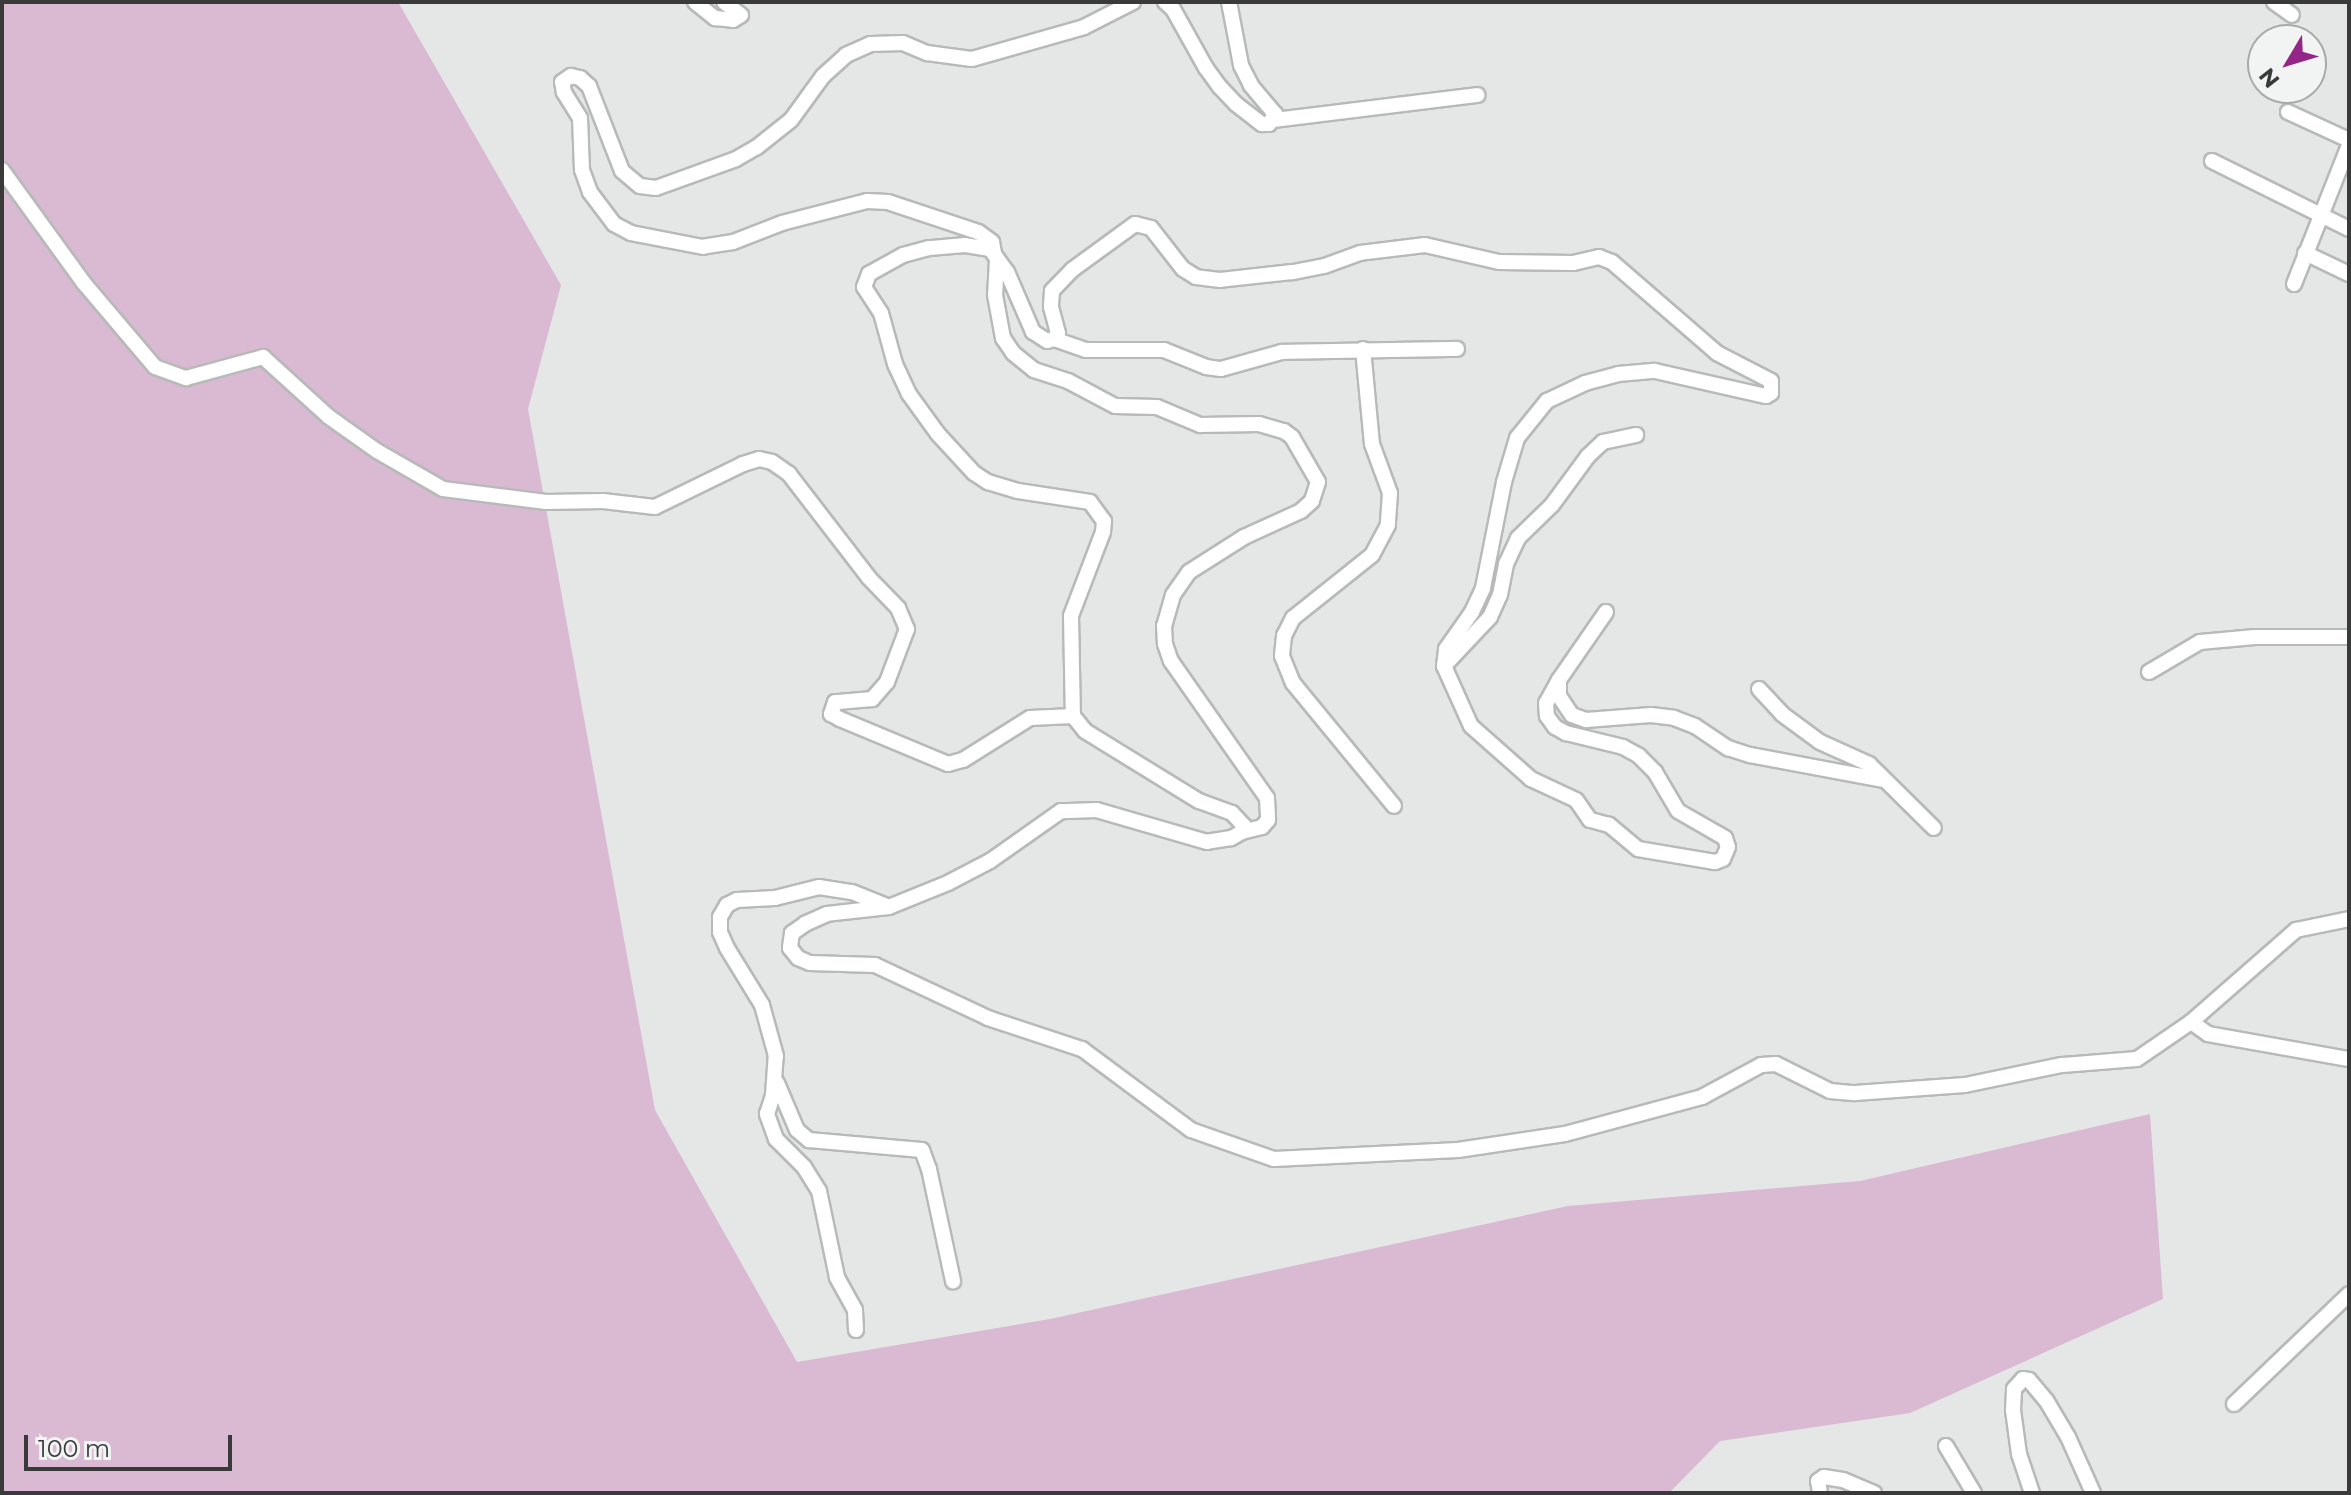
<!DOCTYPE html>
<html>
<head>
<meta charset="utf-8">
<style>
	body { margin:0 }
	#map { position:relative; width:2351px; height:1495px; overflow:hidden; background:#e4e7e6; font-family:Montserrat,sans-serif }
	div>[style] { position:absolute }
	.green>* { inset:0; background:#dab9d3 }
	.roads { filter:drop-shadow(2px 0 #b7bab8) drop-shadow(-2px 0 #b7bab8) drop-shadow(0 2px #b7bab8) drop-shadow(0 -2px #b7bab8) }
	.street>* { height:14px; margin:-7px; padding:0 7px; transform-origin:7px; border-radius:7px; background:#fff }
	span { translate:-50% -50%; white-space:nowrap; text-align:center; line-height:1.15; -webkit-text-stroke:8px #f1f4f3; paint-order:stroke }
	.frame { position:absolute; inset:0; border:4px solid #393a39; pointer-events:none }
	.north { position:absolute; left:2247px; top:24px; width:80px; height:80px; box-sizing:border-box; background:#f1f4f3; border:2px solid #a7aaa9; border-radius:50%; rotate:232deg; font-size:22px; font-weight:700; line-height:32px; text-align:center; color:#393a39 }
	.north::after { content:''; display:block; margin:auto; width:28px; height:36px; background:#952687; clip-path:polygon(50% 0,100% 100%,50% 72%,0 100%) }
	.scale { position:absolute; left:24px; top:1435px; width:208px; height:36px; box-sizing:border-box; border:4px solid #393a39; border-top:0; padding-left:10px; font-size:24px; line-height:28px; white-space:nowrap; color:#393a39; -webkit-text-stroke:6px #f1f4f3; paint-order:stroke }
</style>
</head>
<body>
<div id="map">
	<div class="green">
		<i style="clip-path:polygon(2px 2px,398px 2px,561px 285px,528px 409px,655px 1110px,797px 1362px,1050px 1319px,1568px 1206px,1860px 1181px,2150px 1114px,2163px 1299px,1910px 1413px,1720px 1441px,1669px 1493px,2px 1493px)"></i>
	</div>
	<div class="roads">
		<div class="street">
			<i style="left:695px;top:2px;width:26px;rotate:39deg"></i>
			<i style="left:715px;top:18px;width:18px;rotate:6deg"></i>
			<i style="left:733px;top:20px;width:9px;rotate:-32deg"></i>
			<i style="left:741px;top:15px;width:21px;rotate:-143deg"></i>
			<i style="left:1165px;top:2px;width:11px;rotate:41deg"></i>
			<i style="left:1173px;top:9px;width:68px;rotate:60.8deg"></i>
			<i style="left:1206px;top:68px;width:24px;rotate:54deg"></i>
			<i style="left:1220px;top:87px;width:23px;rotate:47deg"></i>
			<i style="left:1236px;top:104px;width:33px;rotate:38deg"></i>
			<i style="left:1262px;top:124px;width:7px"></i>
			<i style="left:1269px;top:124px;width:12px;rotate:-59deg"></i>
			<i style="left:1275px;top:114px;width:38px;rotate:-130deg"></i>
			<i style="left:1251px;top:85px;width:22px;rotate:-117deg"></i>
			<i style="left:1241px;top:65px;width:64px;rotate:-100.8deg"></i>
			<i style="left:2274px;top:2px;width:22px;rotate:36deg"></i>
			<i style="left:2288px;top:112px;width:67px;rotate:24.7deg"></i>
			<i style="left:1274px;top:120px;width:205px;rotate:-7deg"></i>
			<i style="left:2212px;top:161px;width:153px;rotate:26.4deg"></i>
			<i style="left:2px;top:170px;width:138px;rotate:54.1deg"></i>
			<i style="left:83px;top:282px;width:111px;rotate:49.7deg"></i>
			<i style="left:155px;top:367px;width:33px;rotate:20deg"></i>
			<i style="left:186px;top:378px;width:80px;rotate:-15.3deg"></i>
			<i style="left:263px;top:357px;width:89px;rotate:42.3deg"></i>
			<i style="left:329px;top:417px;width:59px;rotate:35.3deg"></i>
			<i style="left:377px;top:451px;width:76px;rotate:29.9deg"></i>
			<i style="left:443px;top:489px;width:104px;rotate:7.2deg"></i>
			<i style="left:546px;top:502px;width:57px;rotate:-1deg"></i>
			<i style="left:603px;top:501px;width:52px;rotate:6.6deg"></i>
			<i style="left:655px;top:507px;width:98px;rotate:-26deg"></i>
			<i style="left:743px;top:464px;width:17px;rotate:-17deg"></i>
			<i style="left:759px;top:459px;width:13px;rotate:13deg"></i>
			<i style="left:772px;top:462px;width:21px;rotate:35deg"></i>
			<i style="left:789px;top:474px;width:131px;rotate:52.4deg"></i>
			<i style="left:869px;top:578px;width:42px;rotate:46deg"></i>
			<i style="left:898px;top:608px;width:23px;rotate:67deg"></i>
			<i style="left:907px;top:629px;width:57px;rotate:110.7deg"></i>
			<i style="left:887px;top:682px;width:23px;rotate:131deg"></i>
			<i style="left:872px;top:699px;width:37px;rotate:175deg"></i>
			<i style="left:835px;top:702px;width:13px;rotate:108deg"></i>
			<i style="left:831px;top:714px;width:10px;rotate:29deg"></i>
			<i style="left:840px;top:719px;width:117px;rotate:22.6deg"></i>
			<i style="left:948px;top:764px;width:16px;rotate:-15deg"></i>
			<i style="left:963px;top:760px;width:79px;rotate:-32.1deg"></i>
			<i style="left:1030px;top:718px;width:43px;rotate:-2.7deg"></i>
			<i style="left:994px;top:253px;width:11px;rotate:-100deg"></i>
			<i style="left:992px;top:242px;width:17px;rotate:-144deg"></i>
			<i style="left:978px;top:232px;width:95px;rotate:-161.6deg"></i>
			<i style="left:888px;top:202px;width:21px;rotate:-177deg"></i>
			<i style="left:867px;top:201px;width:88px;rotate:165.5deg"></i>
			<i style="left:782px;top:223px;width:53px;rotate:158.8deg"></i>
			<i style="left:733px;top:242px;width:30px;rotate:171deg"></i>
			<i style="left:703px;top:247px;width:73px;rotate:-169deg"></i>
			<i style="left:631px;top:233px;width:19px;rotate:-152deg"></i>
			<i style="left:614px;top:224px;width:40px;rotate:-127deg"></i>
			<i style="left:590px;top:192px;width:23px;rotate:-110deg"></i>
			<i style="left:582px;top:170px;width:52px;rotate:-92.2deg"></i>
			<i style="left:580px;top:118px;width:31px;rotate:-122deg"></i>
			<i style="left:564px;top:92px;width:10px;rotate:-101deg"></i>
			<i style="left:562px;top:82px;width:11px;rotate:-34deg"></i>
			<i style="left:571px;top:76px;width:9px;rotate:13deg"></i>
			<i style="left:580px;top:78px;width:12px;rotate:42deg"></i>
			<i style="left:589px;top:86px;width:91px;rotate:68.8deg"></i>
			<i style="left:622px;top:171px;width:23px;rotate:40deg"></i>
			<i style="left:640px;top:186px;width:16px;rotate:7deg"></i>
			<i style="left:656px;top:188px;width:85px;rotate:-19.9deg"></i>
			<i style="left:736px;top:159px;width:24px;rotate:-30deg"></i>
			<i style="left:757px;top:147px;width:43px;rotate:-38.5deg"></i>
			<i style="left:791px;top:120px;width:54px;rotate:-54deg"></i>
			<i style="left:823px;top:76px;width:31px;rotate:-42deg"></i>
			<i style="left:846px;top:55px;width:27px;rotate:-24deg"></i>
			<i style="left:871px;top:44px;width:32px;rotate:-2deg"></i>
			<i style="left:903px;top:43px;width:26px;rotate:23deg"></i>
			<i style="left:927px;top:53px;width:45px;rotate:7.6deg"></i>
			<i style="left:972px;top:59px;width:116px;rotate:-15.9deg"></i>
			<i style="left:1084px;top:27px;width:55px;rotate:-27deg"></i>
			<i style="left:2305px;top:253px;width:49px;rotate:25.5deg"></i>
			<i style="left:997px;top:259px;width:36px;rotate:93deg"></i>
			<i style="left:995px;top:295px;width:44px;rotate:79.5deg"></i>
			<i style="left:1003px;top:338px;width:18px;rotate:56deg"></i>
			<i style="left:1013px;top:353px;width:27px;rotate:39deg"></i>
			<i style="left:1034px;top:370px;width:36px;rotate:18deg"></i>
			<i style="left:1068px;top:381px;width:53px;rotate:28deg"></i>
			<i style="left:1115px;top:406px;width:42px;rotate:1.4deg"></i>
			<i style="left:1157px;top:407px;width:47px;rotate:22.7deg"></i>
			<i style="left:1200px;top:425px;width:59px;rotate:-1deg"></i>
			<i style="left:1259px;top:424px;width:26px;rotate:16deg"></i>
			<i style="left:1284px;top:431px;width:10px;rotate:37deg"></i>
			<i style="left:1292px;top:437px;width:52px;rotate:60deg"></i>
			<i style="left:1318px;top:482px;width:20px;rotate:108deg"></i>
			<i style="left:1312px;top:501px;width:15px;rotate:138deg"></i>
			<i style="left:1301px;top:511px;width:63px;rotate:155.5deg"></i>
			<i style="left:1244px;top:537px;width:65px;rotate:147.5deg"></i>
			<i style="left:1189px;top:572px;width:28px;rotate:125deg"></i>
			<i style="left:1173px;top:595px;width:32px;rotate:106deg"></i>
			<i style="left:1164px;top:626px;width:18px;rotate:87deg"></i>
			<i style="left:1165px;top:644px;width:18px;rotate:71deg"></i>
			<i style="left:1171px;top:661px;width:167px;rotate:55deg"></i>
			<i style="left:1267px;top:798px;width:22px;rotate:87deg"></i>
			<i style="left:1268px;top:820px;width:9px;rotate:131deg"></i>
			<i style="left:1262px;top:827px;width:21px;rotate:166deg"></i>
			<i style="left:2294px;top:284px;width:149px;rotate:-68.4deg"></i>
			<i style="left:1054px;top:339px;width:34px;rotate:19deg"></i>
			<i style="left:1086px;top:350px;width:78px"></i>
			<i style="left:1164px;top:350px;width:45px;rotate:22deg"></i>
			<i style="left:1206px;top:367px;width:15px;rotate:8deg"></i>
			<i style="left:1221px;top:369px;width:63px;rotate:-15.6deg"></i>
			<i style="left:1282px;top:352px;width:175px;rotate:-1deg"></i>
			<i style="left:1363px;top:349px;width:95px;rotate:84.6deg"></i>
			<i style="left:1372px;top:444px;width:52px;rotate:69.8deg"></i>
			<i style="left:1390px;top:493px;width:32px;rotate:94deg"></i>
			<i style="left:1388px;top:525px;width:34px;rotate:118deg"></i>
			<i style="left:1372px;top:555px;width:101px;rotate:141.4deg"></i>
			<i style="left:1293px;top:618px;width:20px;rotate:117deg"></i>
			<i style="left:1284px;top:636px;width:20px;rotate:96deg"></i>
			<i style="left:1282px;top:656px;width:29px;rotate:68deg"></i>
			<i style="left:1293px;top:683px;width:159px;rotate:50.6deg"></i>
			<i style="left:1606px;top:612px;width:83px;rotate:124.7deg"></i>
			<i style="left:1559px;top:680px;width:16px;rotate:90deg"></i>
			<i style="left:1559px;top:696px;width:23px;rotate:56deg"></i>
			<i style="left:1572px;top:715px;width:15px;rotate:20deg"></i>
			<i style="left:1586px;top:720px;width:65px;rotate:-4.4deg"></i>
			<i style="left:1651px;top:715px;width:23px;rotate:7deg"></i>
			<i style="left:1674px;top:718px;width:22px;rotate:21deg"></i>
			<i style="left:1695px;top:726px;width:40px;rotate:34deg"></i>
			<i style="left:1728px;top:748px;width:23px;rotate:18deg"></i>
			<i style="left:1750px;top:755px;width:135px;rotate:10.6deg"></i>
			<i style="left:1444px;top:666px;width:67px;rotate:-46.8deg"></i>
			<i style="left:1490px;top:617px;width:24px;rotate:-66deg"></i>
			<i style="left:1500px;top:595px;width:32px;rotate:-79deg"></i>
			<i style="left:1506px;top:564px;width:29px;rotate:-65deg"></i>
			<i style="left:1518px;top:538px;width:47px;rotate:-44.1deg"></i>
			<i style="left:1552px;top:505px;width:61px;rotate:-53.7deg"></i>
			<i style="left:1588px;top:456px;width:21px;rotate:-43deg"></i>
			<i style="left:1603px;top:442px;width:34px;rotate:-12deg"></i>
			<i style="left:2149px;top:672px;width:59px;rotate:-30.5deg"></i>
			<i style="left:2200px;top:642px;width:55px;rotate:-5.2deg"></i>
			<i style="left:2255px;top:637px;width:94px"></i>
			<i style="left:1559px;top:680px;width:26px;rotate:119deg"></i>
			<i style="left:1546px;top:703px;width:13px;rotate:86deg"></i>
			<i style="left:1547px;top:716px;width:14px;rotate:54deg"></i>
			<i style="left:1555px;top:727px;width:13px;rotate:29deg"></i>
			<i style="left:1566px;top:733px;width:59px;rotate:13.8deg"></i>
			<i style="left:1623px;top:747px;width:18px;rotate:29deg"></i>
			<i style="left:1639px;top:756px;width:23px;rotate:45deg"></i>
			<i style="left:1655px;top:772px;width:45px;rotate:59.5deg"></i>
			<i style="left:1678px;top:811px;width:54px;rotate:29.9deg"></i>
			<i style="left:1725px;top:838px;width:9px;rotate:72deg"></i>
			<i style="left:1728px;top:847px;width:13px;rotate:113deg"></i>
			<i style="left:1723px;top:859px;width:9px;rotate:159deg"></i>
			<i style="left:1715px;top:862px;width:78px;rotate:-170.4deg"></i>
			<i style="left:1638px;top:849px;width:38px;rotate:-140deg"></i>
			<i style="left:1609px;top:825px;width:20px;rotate:-165deg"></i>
			<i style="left:1590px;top:820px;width:24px;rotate:-125deg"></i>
			<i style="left:1576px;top:800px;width:50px;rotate:-155deg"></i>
			<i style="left:1531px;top:779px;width:80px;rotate:-138.5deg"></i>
			<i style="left:1471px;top:726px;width:66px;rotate:-114.2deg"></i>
			<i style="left:1444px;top:666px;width:17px;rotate:-83deg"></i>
			<i style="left:1446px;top:649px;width:45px;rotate:-54.9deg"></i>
			<i style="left:1472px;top:612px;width:26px;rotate:-65deg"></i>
			<i style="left:1483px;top:588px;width:108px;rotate:-78.8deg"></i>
			<i style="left:1504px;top:482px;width:46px;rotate:-73.5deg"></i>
			<i style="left:1517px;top:438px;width:48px;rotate:-51deg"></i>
			<i style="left:1547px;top:401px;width:42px;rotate:-25.3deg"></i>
			<i style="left:1585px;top:383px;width:34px;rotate:-15deg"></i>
			<i style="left:1618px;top:374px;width:37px;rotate:-5deg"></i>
			<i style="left:1655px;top:371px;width:114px;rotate:12.7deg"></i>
			<i style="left:1766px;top:396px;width:6px;rotate:-31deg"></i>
			<i style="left:1771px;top:393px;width:12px;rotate:-90deg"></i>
			<i style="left:1771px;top:381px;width:61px;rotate:-152.6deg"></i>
			<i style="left:1717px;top:353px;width:139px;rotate:-139.1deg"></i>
			<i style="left:1612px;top:262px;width:14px;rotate:-159deg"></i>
			<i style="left:1599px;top:257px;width:27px;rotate:167deg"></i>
			<i style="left:1573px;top:263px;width:74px;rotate:-179.2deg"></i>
			<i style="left:1499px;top:262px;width:76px;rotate:-167.1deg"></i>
			<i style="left:1425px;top:245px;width:65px;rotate:173deg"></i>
			<i style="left:1360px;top:253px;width:38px;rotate:160deg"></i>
			<i style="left:1324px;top:266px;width:33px;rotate:169deg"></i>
			<i style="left:1292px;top:272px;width:72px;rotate:173.7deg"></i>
			<i style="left:1220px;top:280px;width:24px;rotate:-173deg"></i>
			<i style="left:1196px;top:277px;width:15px;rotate:-148deg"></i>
			<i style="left:1183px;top:269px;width:52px;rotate:-128deg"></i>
			<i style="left:1151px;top:228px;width:16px;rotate:-166deg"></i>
			<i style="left:1135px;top:224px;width:78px;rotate:143.9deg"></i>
			<i style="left:1072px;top:270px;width:29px;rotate:134deg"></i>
			<i style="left:1052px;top:291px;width:16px;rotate:94deg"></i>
			<i style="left:1051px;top:307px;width:27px;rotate:75deg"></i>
			<i style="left:1058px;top:333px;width:7px;rotate:124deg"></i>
			<i style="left:1054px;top:339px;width:7px;rotate:164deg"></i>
			<i style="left:1047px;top:341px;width:17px;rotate:-147deg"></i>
			<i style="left:1033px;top:332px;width:65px;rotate:-113.4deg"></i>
			<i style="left:1007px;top:272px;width:29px;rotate:-126deg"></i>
			<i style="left:990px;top:249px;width:25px;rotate:-171deg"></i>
			<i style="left:965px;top:245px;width:36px;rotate:175deg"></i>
			<i style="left:929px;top:248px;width:27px;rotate:165deg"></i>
			<i style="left:903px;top:255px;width:39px;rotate:151deg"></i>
			<i style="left:869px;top:274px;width:14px;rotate:111deg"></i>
			<i style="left:864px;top:287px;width:31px;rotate:57deg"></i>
			<i style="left:881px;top:313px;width:53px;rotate:74.6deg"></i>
			<i style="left:895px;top:364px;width:33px;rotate:65deg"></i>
			<i style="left:909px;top:394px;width:49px;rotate:54.1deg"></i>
			<i style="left:938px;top:434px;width:53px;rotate:47.3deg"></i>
			<i style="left:974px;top:473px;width:17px;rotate:33deg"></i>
			<i style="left:988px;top:482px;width:31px;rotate:17deg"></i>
			<i style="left:1018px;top:491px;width:73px;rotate:8.7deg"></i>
			<i style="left:1090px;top:502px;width:24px;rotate:54deg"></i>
			<i style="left:1104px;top:521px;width:11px;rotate:95deg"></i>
			<i style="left:1103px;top:532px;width:90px;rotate:110.9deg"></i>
			<i style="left:1071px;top:616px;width:100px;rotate:88.9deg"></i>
			<i style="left:1073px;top:716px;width:19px;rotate:51deg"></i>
			<i style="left:1085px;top:731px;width:134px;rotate:31.6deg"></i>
			<i style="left:1199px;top:801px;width:35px;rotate:20deg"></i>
			<i style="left:1232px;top:813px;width:18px;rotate:47deg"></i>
			<i style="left:1244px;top:826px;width:6px;rotate:108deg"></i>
			<i style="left:1242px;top:832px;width:13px;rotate:151deg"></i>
			<i style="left:1231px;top:838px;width:24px;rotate:171deg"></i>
			<i style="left:1207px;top:842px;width:115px;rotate:-163.8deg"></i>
			<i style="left:1097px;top:810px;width:36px;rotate:178deg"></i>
			<i style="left:1061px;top:811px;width:87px;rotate:144.8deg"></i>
			<i style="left:990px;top:861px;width:47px;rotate:152.4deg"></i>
			<i style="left:948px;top:883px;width:64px;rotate:157.9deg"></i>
			<i style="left:889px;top:907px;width:62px;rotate:173.6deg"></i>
			<i style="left:827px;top:914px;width:24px;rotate:156deg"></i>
			<i style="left:805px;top:924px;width:16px;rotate:145deg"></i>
			<i style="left:792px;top:933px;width:15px;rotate:98deg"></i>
			<i style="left:790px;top:948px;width:13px;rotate:51deg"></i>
			<i style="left:798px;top:958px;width:13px;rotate:23deg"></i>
			<i style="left:810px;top:963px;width:65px;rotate:1.8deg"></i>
			<i style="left:875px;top:965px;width:125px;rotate:25.1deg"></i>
			<i style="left:988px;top:1018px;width:99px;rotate:18.3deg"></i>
			<i style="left:1082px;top:1049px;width:136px;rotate:36.6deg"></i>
			<i style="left:1191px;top:1130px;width:88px;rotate:19.3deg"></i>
			<i style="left:1274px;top:1159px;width:184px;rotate:-2.8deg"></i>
			<i style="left:1458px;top:1150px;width:108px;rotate:-8.5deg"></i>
			<i style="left:1565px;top:1134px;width:142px;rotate:-15.1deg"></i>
			<i style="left:1702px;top:1097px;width:67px;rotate:-28.5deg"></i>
			<i style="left:1761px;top:1065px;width:15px;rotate:-4deg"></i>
			<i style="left:1776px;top:1064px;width:60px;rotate:26.6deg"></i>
			<i style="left:1830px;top:1091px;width:25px;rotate:5deg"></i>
			<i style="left:1855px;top:1093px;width:110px;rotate:-4.2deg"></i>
			<i style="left:1965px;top:1085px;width:99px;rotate:-11.7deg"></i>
			<i style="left:2062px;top:1065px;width:75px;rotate:-4.6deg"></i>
			<i style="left:2137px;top:1059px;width:65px;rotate:-34.4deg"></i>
			<i style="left:2191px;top:1022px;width:140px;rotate:-41.2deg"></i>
			<i style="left:2296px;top:930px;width:54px;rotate:-11.7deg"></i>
			<i style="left:1759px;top:689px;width:34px;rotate:47deg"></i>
			<i style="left:1782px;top:714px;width:47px;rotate:36.4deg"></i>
			<i style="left:1820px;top:742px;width:54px;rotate:24.2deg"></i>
			<i style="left:1869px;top:764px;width:91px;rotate:44.6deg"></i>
			<i style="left:2191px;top:1022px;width:21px;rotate:35deg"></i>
			<i style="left:2208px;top:1034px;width:143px;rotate:10.1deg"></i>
			<i style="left:777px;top:1083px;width:51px;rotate:66.9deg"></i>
			<i style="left:797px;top:1130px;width:16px;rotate:40deg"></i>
			<i style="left:809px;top:1140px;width:113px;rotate:5.1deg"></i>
			<i style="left:922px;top:1150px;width:20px;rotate:70deg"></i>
			<i style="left:929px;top:1169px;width:115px;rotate:77.9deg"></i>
			<i style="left:856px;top:1330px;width:20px;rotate:-93deg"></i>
			<i style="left:855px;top:1310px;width:38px;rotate:-119deg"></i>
			<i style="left:837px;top:1277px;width:88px;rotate:-101.8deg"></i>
			<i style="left:819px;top:1191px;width:28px;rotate:-122deg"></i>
			<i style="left:804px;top:1167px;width:40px;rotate:-135deg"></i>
			<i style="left:776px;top:1139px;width:27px;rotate:-110deg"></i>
			<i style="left:767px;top:1114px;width:20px;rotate:-72deg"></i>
			<i style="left:773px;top:1095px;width:39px;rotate:-86deg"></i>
			<i style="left:776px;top:1056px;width:53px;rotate:-105.4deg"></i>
			<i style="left:762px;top:1005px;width:67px;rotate:-121.6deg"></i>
			<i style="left:727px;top:948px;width:17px;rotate:-114deg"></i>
			<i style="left:720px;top:932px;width:15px;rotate:-90deg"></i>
			<i style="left:720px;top:917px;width:14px;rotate:-60deg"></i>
			<i style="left:727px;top:905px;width:11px;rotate:-27deg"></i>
			<i style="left:737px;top:900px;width:38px;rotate:-3deg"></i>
			<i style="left:775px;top:898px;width:45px;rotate:-14deg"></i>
			<i style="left:819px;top:887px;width:33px;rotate:9deg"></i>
			<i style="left:852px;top:892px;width:35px;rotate:22deg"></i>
			<i style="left:2234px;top:1404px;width:159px;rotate:-43.7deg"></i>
			<i style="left:1946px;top:1446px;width:55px;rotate:59.2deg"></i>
			<i style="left:1820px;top:1493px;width:12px;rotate:-99deg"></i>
			<i style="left:1818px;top:1481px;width:7px;rotate:-34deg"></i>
			<i style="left:1824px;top:1477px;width:19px;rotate:9deg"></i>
			<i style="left:1843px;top:1480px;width:34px;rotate:23deg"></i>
			<i style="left:2032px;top:1493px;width:41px;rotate:-108.4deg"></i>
			<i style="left:2019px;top:1454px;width:44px;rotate:-97.8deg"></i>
			<i style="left:2013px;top:1410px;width:21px;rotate:-87deg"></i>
			<i style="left:2014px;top:1389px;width:13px;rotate:-48deg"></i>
			<i style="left:2023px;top:1379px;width:6px;rotate:9deg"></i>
			<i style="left:2029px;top:1380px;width:26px;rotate:50deg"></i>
			<i style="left:2046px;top:1400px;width:43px;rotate:59.3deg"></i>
			<i style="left:2068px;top:1437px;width:61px;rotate:65.9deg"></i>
		</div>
	</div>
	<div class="frame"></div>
	<div class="north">N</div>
	<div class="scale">100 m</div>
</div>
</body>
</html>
